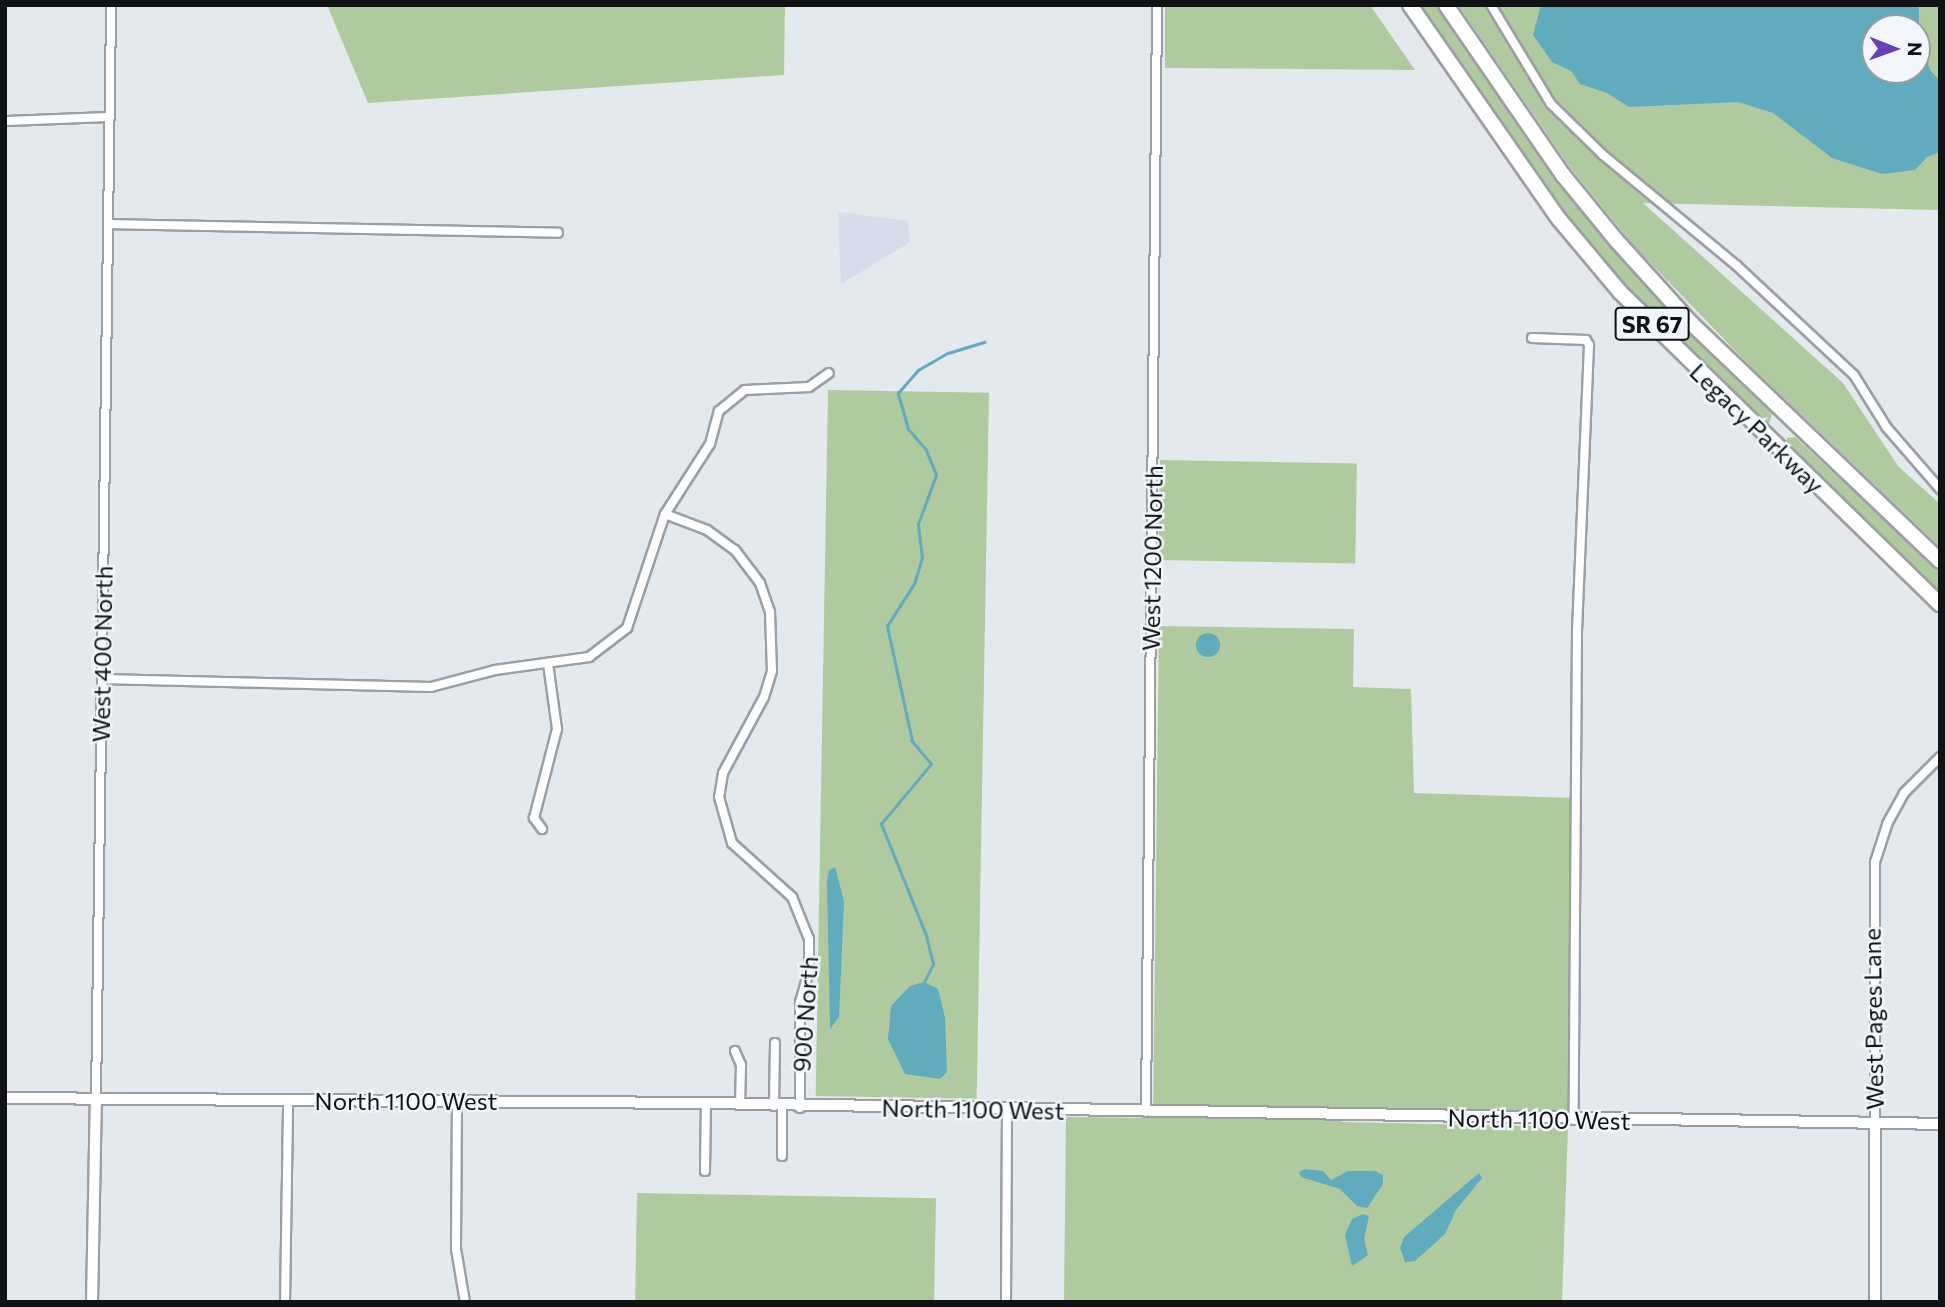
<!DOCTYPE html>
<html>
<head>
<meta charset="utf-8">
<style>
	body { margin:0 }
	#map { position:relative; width:1945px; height:1307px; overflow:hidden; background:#e4e9ee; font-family:Commissioner,sans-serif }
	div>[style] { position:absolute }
	.built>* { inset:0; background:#d4dde9 }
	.green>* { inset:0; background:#b0ca9f; transform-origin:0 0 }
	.water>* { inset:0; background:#60abbd }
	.round { border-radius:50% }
	.stream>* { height:2.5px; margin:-1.25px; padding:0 1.25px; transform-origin:1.25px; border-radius:1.25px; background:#60abbd }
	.roads { filter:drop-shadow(2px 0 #9b9fa4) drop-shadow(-2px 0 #9b9fa4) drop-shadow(0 2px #9b9fa4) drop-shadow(0 -2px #9b9fa4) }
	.street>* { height:8px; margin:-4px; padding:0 4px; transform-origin:4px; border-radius:4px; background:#fff }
	.secondary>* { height:10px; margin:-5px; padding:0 5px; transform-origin:5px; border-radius:5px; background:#fff }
	.highway>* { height:14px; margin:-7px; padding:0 7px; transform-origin:7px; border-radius:7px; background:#fff }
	span { translate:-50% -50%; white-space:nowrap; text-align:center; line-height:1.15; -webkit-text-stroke:5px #f2f6fc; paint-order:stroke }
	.shield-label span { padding:2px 5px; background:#f2f6fc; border:2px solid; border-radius:5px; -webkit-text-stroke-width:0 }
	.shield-label { font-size:23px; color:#101213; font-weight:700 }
	.street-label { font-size:24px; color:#101213 }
	.frame { position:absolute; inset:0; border:7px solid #101213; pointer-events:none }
	.north { position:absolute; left:1861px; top:14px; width:70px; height:70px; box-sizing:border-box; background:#f2f6fc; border:2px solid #989b9f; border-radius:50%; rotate:91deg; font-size:19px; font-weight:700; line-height:28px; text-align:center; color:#101213 }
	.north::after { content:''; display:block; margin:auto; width:24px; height:32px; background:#6540b8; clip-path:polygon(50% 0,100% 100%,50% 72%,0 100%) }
</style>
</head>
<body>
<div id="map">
	<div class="built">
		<i style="clip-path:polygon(838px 212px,908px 221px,910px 242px,841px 284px)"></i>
	</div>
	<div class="green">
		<i style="clip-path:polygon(327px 5px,785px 5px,784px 75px,368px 103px)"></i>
		<i style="clip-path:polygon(1165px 5px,1370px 5px,1415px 70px,1165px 68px)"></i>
		<i style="clip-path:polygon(1420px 5px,1437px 5px,1563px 187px,1640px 280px,1772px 414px,1769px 424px,1643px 305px,1607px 264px,1542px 183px)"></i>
		<i style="clip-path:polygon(evenodd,1458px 5px,1940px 5px,1940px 210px,1643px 203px,1843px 383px,1898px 466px,1940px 504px,1940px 547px,1748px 364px,1633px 245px,1569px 166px,1458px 5px,1875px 28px,1917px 28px,1917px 70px,1875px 70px,1875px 28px)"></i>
		<i style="left:828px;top:390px;width:161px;height:706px;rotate:1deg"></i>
		<i style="clip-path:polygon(1795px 437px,1940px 572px,1940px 593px,1786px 445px,1787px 438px)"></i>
		<i style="left:1160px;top:460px;width:197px;height:100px;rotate:1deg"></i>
		<i style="clip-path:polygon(1159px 626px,1354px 629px,1353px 687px,1411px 689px,1414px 793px,1575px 798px,1570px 1111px,1343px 1107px,1342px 1122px,1568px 1127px,1562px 1302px,1064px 1302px,1066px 1117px,1153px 1118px)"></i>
		<i style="left:637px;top:1193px;width:299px;height:109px;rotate:1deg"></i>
	</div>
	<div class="water">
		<i style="clip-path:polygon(evenodd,1541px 5px,1919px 5px,1919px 38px,1930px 70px,1940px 81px,1940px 152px,1927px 157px,1915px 170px,1882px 174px,1832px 158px,1773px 113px,1738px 102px,1629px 107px,1607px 93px,1580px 84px,1571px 71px,1552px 62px,1533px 35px,1541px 5px,1917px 28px,1917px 70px,1875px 70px,1875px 28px,1917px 28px)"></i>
		<i class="round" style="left:1196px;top:633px;width:24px;height:24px"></i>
		<i style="clip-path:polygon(835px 867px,844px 901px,839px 1017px,830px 1029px,827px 881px,829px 870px)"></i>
		<i style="clip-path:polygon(924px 982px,938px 989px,945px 1018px,947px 1072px,940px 1079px,905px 1074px,888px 1039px,891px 1006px,910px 986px)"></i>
		<i style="clip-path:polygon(1305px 1169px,1323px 1171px,1331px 1180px,1348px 1171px,1375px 1171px,1383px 1175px,1383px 1184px,1367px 1208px,1357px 1206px,1340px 1189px,1301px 1177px,1299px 1172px)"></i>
		<i style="clip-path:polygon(1479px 1173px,1482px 1178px,1456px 1210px,1445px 1234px,1415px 1261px,1405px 1262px,1400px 1248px,1404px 1237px)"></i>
		<i style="clip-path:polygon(1363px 1214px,1369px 1216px,1364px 1239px,1368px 1255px,1352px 1266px,1345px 1235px,1352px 1219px)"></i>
	</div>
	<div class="stream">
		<i style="left:924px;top:982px;width:20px;rotate:-63deg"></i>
		<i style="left:933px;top:964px;width:32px;rotate:-104deg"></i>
		<i style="left:925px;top:933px;width:118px;rotate:-112deg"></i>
		<i style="left:881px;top:824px;width:78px;rotate:-50.2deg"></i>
		<i style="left:931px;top:764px;width:30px;rotate:-130deg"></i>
		<i style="left:912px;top:741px;width:118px;rotate:-102.3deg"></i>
		<i style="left:887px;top:626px;width:50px;rotate:-57.3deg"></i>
		<i style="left:914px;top:584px;width:27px;rotate:-73deg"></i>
		<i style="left:922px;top:558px;width:34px;rotate:-97deg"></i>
		<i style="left:918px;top:524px;width:52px;rotate:-69.8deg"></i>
		<i style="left:936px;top:475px;width:27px;rotate:-112deg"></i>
		<i style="left:926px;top:450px;width:28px;rotate:-131deg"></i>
		<i style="left:908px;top:429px;width:37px;rotate:-106deg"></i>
		<i style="left:898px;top:393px;width:30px;rotate:-49deg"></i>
		<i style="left:918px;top:370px;width:34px;rotate:-30deg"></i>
		<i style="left:948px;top:353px;width:38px;rotate:-17deg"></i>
	</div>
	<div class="roads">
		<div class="street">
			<i style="left:1491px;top:5px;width:116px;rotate:58.8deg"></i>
			<i style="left:1551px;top:104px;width:73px;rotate:44.4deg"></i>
			<i style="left:1603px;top:155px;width:173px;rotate:39.6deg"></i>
			<i style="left:1736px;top:265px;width:161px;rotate:43deg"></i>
			<i style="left:1854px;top:375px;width:62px;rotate:58.1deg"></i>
			<i style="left:1887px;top:428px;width:81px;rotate:49deg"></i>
			<i style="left:5px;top:121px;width:105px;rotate:-2.2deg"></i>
			<i style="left:108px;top:224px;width:450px;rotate:1.1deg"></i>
			<i style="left:1532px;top:338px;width:54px;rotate:2.1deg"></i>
			<i style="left:1586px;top:340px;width:6px;rotate:59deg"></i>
			<i style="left:1589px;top:345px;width:286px;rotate:92.4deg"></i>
			<i style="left:1577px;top:631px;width:489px;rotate:90.4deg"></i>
			<i style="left:665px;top:514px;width:45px;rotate:20.9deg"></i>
			<i style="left:707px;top:530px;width:34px;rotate:36deg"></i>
			<i style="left:735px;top:550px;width:41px;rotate:52.9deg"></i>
			<i style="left:760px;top:583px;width:31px;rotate:71deg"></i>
			<i style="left:770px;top:612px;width:59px;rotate:88.1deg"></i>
			<i style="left:772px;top:671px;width:27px;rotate:107deg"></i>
			<i style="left:764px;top:697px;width:86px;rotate:118.3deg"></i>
			<i style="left:723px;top:773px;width:24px;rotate:99deg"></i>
			<i style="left:719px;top:797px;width:48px;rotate:74.2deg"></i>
			<i style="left:732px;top:843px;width:81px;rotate:42deg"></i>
			<i style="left:792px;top:897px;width:45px;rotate:68deg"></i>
			<i style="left:809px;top:939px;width:32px;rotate:90deg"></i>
			<i style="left:809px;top:971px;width:33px;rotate:106deg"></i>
			<i style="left:800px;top:1003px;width:105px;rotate:90deg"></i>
			<i style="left:102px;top:679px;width:329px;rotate:1.4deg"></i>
			<i style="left:431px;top:687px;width:66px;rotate:-14.9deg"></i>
			<i style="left:495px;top:670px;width:95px;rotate:-7.9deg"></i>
			<i style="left:589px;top:657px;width:48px;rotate:-37.3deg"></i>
			<i style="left:627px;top:628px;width:120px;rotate:-71.6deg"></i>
			<i style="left:665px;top:514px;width:83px;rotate:-57.3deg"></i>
			<i style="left:710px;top:444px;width:34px;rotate:-75deg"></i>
			<i style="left:719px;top:411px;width:33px;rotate:-39deg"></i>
			<i style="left:745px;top:390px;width:64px;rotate:-2.7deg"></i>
			<i style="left:809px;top:387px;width:24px;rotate:-35deg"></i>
			<i style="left:542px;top:829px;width:14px;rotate:-126deg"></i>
			<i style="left:534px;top:818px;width:92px;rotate:-75.5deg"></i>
			<i style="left:557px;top:729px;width:67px;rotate:-97.8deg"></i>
			<i style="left:735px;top:1051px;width:15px;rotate:67deg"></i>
			<i style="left:741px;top:1065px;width:40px;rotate:91.4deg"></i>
			<i style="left:96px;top:1099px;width:1094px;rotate:-89.21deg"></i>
			<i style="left:457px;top:1101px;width:148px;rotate:90.4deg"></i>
			<i style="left:456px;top:1249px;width:54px;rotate:80.4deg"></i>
			<i style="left:774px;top:1106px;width:63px;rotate:-89.1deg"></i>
			<i style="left:782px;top:1107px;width:49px;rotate:90deg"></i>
			<i style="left:1146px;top:1112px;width:1107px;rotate:-89.43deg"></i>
			<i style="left:1875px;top:1122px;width:260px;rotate:-90deg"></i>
			<i style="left:1875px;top:862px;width:40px;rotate:-72deg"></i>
			<i style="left:1887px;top:824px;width:35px;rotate:-61deg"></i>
			<i style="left:1904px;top:793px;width:51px;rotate:-45deg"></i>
			<i style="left:705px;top:1171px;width:68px;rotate:-89.2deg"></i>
			<i style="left:285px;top:1302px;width:202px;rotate:-89.1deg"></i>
			<i style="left:1006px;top:1302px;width:193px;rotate:-89.7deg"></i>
		</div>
		<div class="secondary">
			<i style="left:5px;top:1098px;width:701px;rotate:0.41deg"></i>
			<i style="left:706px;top:1103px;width:1234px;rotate:0.97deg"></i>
			<i style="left:1875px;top:1122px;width:180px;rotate:90deg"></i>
			<i style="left:92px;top:1302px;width:203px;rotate:-88.9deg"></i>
		</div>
		<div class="highway">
			<i style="left:1410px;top:5px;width:261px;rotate:55.2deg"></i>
			<i style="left:1559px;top:219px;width:95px;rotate:50.1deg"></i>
			<i style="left:1620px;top:292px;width:447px;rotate:44.3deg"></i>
			<i style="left:1446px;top:5px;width:206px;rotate:55.5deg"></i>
			<i style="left:1563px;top:175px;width:84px;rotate:50.8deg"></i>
			<i style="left:1616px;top:240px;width:112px;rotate:47.9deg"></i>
			<i style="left:1691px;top:323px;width:344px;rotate:43.7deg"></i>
		</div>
	</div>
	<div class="shield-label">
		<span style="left:1652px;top:324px">SR 67</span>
	</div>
	<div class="street-label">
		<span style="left:1757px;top:428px;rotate:44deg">Legacy Parkway</span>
		<span style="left:1152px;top:558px;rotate:-89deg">West 1200 North</span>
		<span style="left:102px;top:654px;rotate:-89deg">West 400 North</span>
		<span style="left:805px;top:1014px;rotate:-86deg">900 North</span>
		<span style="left:1873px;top:1019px;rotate:-91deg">West Pages Lane</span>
		<span style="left:406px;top:1101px">North 1100 West</span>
		<span style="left:973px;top:1109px;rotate:1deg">North 1100 West</span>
		<span style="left:1539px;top:1119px;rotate:1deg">North 1100 West</span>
	</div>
	<div class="frame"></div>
	<div class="north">N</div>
</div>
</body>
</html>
